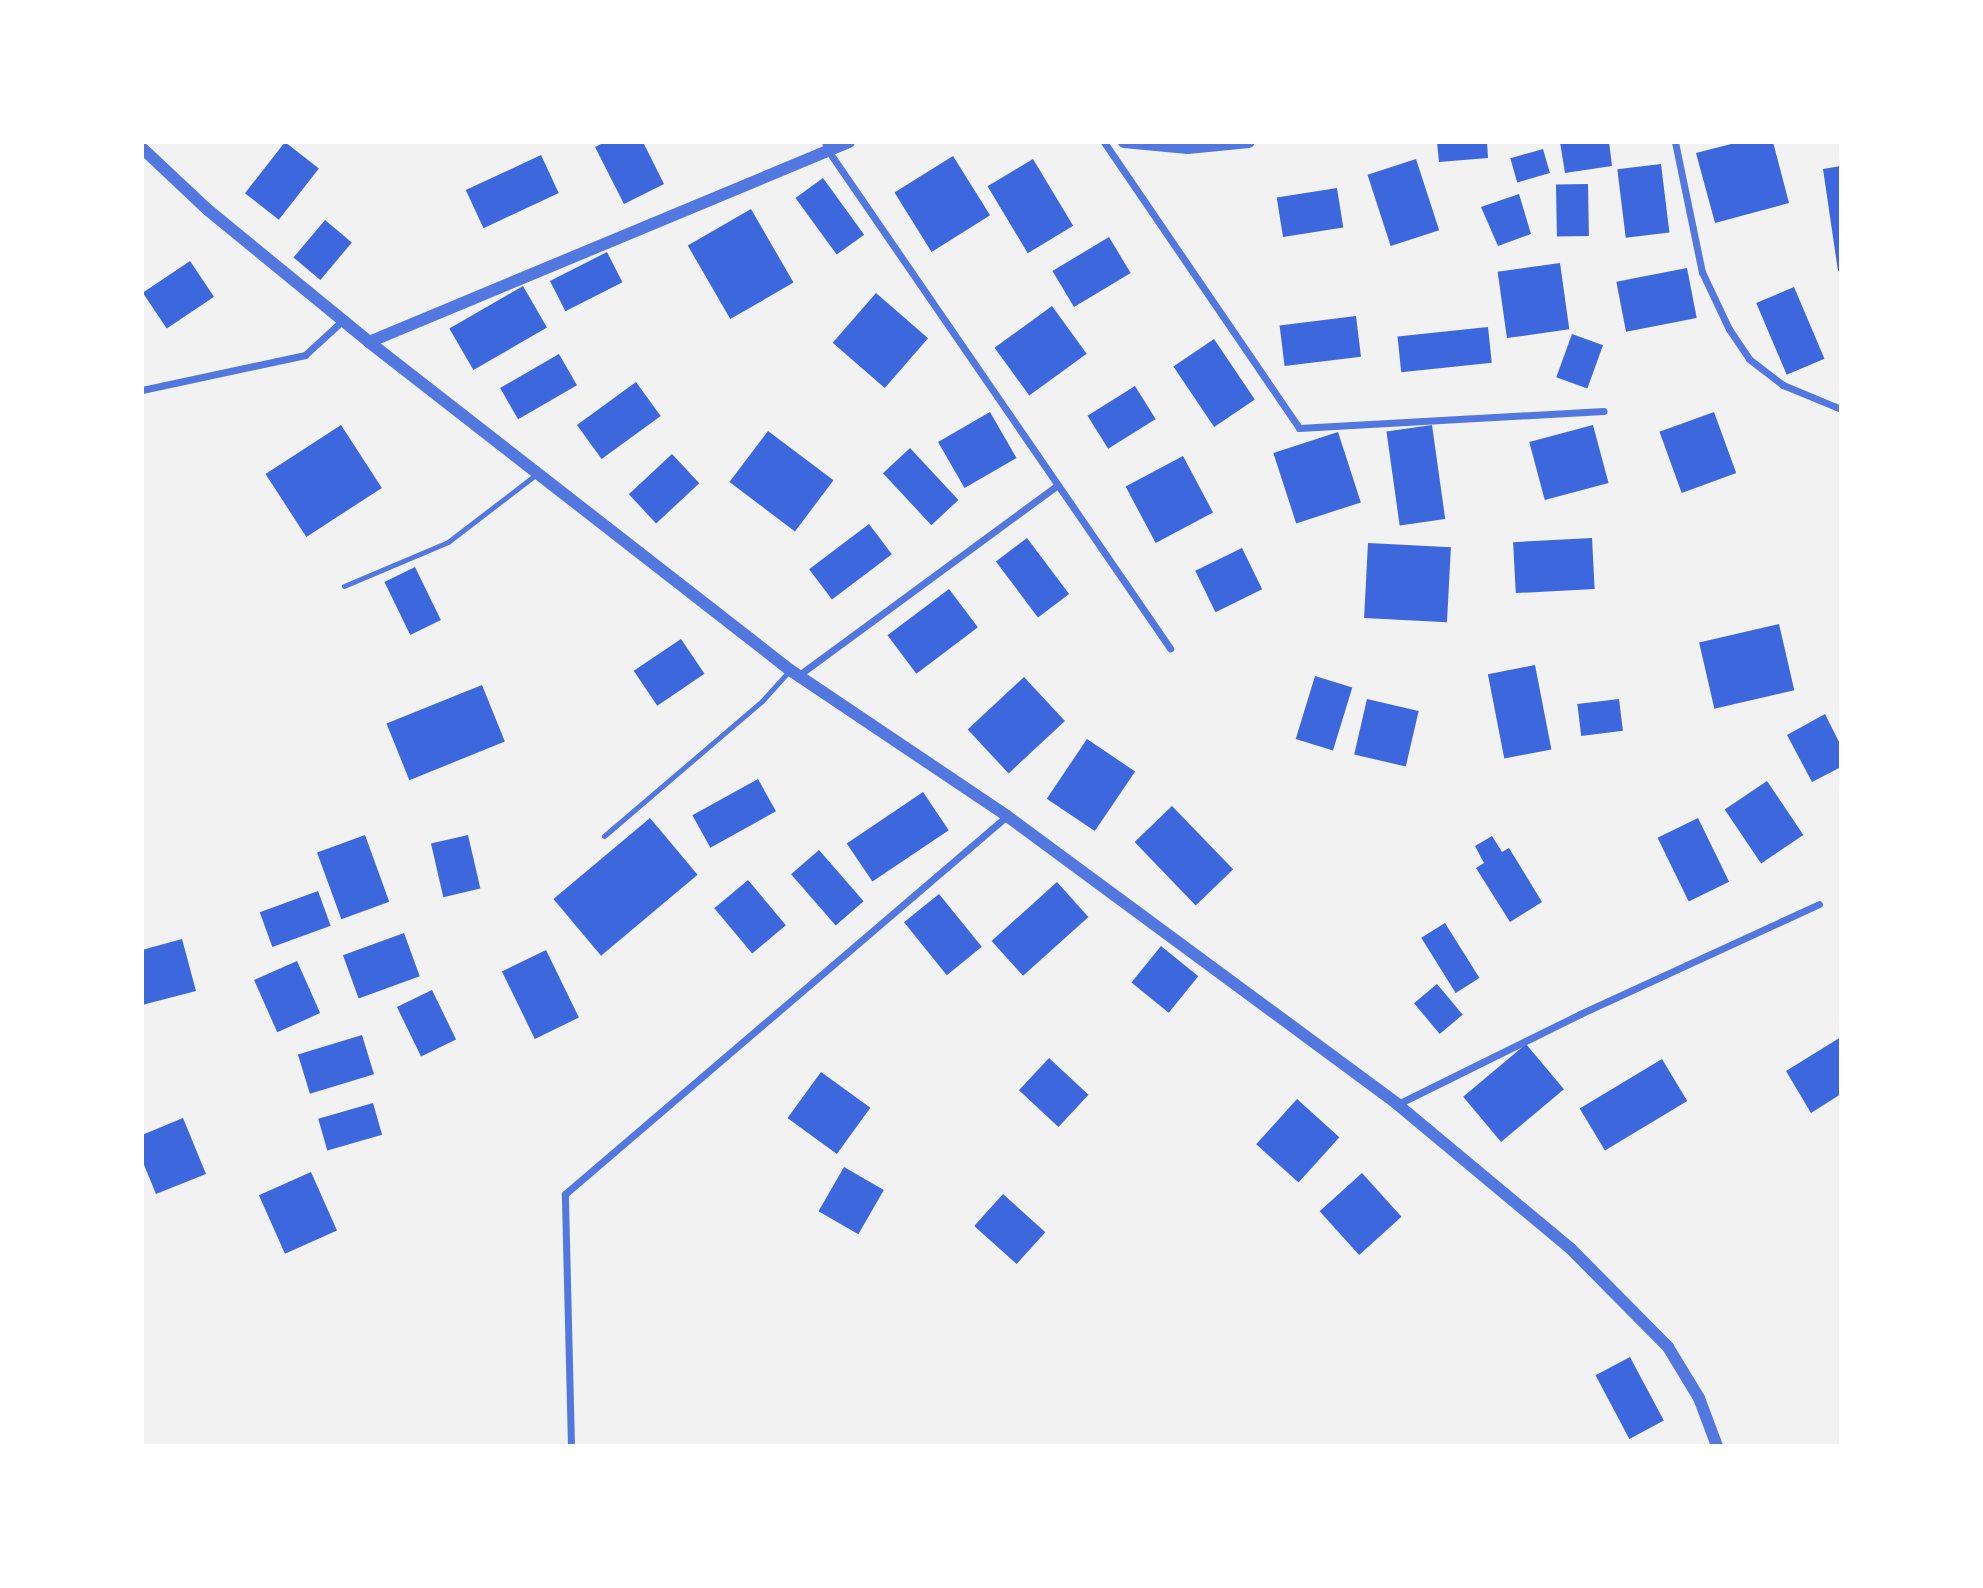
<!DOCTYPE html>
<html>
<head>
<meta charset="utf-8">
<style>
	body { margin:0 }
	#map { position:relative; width:1983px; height:1588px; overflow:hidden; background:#f2f2f2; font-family:Figtree,sans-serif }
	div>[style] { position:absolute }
	.building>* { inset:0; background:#3d67dc; transform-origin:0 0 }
	.service>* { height:5px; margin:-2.5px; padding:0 2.5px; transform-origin:2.5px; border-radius:2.5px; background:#5277de }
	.minor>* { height:7px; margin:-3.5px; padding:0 3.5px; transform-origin:3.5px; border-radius:3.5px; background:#5277de }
	.tertiary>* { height:12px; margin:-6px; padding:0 6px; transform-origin:6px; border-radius:6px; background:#5277de }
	span { translate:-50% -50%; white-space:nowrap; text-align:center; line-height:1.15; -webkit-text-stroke:5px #fff; paint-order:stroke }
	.frame { position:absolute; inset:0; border:144px solid #fff; pointer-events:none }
</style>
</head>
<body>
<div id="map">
	<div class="building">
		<i style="left:285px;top:142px;width:43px;height:65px;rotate:38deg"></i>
		<i style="clip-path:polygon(605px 142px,643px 142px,664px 184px,624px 204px,595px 147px)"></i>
		<i style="clip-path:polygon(1437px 142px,1487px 142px,1488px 158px,1439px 162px)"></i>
		<i style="clip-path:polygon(1560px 142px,1609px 142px,1612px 166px,1565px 173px)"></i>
		<i style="clip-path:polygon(1739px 142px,1773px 142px,1789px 203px,1715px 223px,1696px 153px)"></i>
		<i style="left:1543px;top:149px;width:25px;height:34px;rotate:74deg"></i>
		<i style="left:541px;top:155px;width:42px;height:83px;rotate:65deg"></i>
		<i style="left:953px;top:156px;width:70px;height:69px;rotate:58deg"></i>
		<i style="left:1033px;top:159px;width:78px;height:53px;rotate:59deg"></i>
		<i style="left:1416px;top:159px;width:75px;height:51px;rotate:72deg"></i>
		<i style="left:1661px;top:164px;width:69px;height:44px;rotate:83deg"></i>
		<i style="clip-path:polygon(1841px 166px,1841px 270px,1838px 271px,1823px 169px)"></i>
		<i style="left:823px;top:178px;width:70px;height:34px;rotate:54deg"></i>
		<i style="left:1588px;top:184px;width:52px;height:32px;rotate:89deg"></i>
		<i style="left:1337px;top:188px;width:40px;height:61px;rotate:81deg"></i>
		<i style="clip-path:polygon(1519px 194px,1531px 234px,1498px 246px,1481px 207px)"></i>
		<i style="left:751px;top:209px;width:85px;height:73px;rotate:60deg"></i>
		<i style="left:325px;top:220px;width:35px;height:49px;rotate:40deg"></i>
		<i style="left:1109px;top:237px;width:42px;height:66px;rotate:59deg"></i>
		<i style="left:607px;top:252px;width:34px;height:64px;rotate:63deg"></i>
		<i style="left:190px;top:261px;width:43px;height:57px;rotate:56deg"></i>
		<i style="left:1560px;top:263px;width:67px;height:63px;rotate:82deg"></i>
		<i style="left:1687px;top:268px;width:51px;height:72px;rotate:79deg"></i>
		<i style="left:523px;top:286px;width:48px;height:85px;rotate:60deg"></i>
		<i style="left:1794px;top:287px;width:78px;height:41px;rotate:67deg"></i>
		<i style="left:876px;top:293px;width:69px;height:66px;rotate:41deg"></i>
		<i style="left:1052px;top:306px;width:59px;height:71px;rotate:54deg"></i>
		<i style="left:1356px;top:316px;width:41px;height:77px;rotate:83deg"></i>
		<i style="left:1488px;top:327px;width:36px;height:91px;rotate:84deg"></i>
		<i style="left:1572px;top:334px;width:33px;height:46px;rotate:20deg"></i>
		<i style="left:1214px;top:339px;width:73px;height:49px;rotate:56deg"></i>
		<i style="left:559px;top:354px;width:36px;height:68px;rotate:60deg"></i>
		<i style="left:636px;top:382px;width:42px;height:73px;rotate:54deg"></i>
		<i style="left:1135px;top:386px;width:39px;height:56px;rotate:58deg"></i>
		<i style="left:990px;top:412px;width:53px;height:60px;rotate:60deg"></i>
		<i style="left:1714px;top:412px;width:65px;height:58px;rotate:70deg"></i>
		<i style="left:341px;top:425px;width:75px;height:90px;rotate:57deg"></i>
		<i style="left:1432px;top:425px;width:95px;height:46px;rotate:82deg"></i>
		<i style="left:1593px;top:425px;width:60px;height:66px;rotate:75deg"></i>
		<i style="left:768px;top:431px;width:82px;height:64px;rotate:37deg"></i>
		<i style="left:1338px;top:432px;width:74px;height:68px;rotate:72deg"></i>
		<i style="left:910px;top:448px;width:71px;height:37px;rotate:47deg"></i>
		<i style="left:672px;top:454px;width:40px;height:59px;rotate:47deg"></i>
		<i style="left:1183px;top:456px;width:64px;height:65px;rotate:62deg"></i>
		<i style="left:869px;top:524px;width:38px;height:75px;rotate:53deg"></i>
		<i style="left:1027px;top:538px;width:70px;height:39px;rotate:53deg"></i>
		<i style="left:1592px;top:538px;width:51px;height:79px;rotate:87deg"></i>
		<i style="left:1368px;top:543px;width:83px;height:75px;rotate:3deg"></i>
		<i style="left:1242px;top:548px;width:46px;height:52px;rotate:64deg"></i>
		<i style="left:415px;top:567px;width:59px;height:34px;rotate:64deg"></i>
		<i style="left:949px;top:589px;width:48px;height:77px;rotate:53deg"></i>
		<i style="left:1779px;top:624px;width:68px;height:82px;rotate:77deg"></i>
		<i style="left:681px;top:639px;width:42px;height:57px;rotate:56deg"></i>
		<i style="left:1535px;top:665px;width:86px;height:48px;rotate:79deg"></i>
		<i style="left:1315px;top:676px;width:39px;height:66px;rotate:17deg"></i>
		<i style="left:1024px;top:677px;width:60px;height:77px;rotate:47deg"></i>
		<i style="left:482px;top:685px;width:61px;height:103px;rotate:68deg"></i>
		<i style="left:1367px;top:699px;width:53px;height:57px;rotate:13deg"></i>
		<i style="left:1619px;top:699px;width:32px;height:42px;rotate:83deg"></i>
		<i style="clip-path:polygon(1825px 714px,1841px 746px,1841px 767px,1812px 782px,1787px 735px)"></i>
		<i style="left:1087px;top:739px;width:58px;height:72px;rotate:34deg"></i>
		<i style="left:758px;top:779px;width:37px;height:75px;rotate:61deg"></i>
		<i style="left:1767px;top:781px;width:65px;height:51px;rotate:56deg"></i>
		<i style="left:923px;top:792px;width:46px;height:92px;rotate:56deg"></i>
		<i style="left:1172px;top:806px;width:88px;height:52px;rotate:46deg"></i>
		<i style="left:650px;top:818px;width:74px;height:126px;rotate:50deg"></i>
		<i style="left:1698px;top:818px;width:71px;height:45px;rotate:64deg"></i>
		<i style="left:365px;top:835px;width:71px;height:51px;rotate:70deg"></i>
		<i style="left:468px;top:835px;width:55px;height:38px;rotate:77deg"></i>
		<i style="clip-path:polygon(1492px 836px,1502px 852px,1509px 848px,1542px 902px,1510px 922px,1476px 868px,1484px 863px,1475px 846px)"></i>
		<i style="left:819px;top:850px;width:68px;height:37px;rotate:49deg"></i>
		<i style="left:748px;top:880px;width:59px;height:44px;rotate:50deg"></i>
		<i style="left:1057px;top:882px;width:47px;height:88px;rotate:48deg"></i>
		<i style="left:318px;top:891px;width:37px;height:62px;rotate:70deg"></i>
		<i style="left:939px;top:894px;width:68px;height:45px;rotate:51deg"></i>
		<i style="left:1445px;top:923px;width:65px;height:28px;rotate:58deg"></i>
		<i style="left:404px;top:933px;width:46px;height:65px;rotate:70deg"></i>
		<i style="clip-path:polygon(182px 939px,196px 991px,142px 1005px,142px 950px)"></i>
		<i style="left:1161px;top:946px;width:48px;height:47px;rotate:39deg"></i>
		<i style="left:546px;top:950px;width:75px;height:49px;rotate:64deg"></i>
		<i style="left:297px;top:961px;width:57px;height:47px;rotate:66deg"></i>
		<i style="left:1437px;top:984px;width:40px;height:30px;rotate:50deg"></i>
		<i style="left:432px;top:990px;width:55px;height:39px;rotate:64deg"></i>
		<i style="left:362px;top:1035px;width:41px;height:67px;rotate:73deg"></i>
		<i style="clip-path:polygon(1841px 1037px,1841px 1094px,1811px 1113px,1786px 1071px)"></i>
		<i style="left:1526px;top:1044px;width:59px;height:82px;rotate:50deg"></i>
		<i style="left:1049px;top:1058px;width:54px;height:44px;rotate:43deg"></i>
		<i style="left:1662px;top:1059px;width:49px;height:96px;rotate:59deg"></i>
		<i style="left:821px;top:1072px;width:61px;height:57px;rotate:36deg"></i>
		<i style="left:1297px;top:1099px;width:57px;height:61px;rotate:42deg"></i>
		<i style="left:373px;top:1103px;width:33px;height:57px;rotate:74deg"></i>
		<i style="clip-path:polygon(183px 1118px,206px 1174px,156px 1194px,142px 1160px,142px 1135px)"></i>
		<i style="left:844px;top:1167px;width:46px;height:51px;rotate:30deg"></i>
		<i style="left:311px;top:1172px;width:64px;height:57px;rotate:66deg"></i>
		<i style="left:1362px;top:1173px;width:59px;height:57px;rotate:48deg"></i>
		<i style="left:1003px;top:1194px;width:57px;height:43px;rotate:42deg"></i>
		<i style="left:1630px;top:1357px;width:72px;height:39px;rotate:62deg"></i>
	</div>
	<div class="service">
		<i style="left:344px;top:586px;width:113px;rotate:-22.9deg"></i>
		<i style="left:448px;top:542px;width:113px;rotate:-37.5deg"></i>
		<i style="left:604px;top:836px;width:208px;rotate:-40.5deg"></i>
		<i style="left:762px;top:701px;width:42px;rotate:-47.9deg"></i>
	</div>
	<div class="minor">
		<i style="left:825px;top:142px;width:7px;rotate:74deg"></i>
		<i style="left:827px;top:149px;width:606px;rotate:55.5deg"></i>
		<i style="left:1104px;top:142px;width:346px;rotate:55.7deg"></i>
		<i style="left:1299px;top:428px;width:305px;rotate:-3.2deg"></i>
		<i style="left:1675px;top:142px;width:133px;rotate:78.3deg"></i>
		<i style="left:1702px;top:272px;width:63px;rotate:64.7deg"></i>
		<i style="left:1729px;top:329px;width:36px;rotate:56deg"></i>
		<i style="left:1749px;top:359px;width:43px;rotate:37.4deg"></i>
		<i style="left:1783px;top:385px;width:63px;rotate:22.5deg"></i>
		<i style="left:142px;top:390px;width:167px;rotate:-12.1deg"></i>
		<i style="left:305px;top:355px;width:52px;rotate:-42.6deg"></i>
		<i style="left:799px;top:675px;width:321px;rotate:-36.3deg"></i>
		<i style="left:1398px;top:1104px;width:203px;rotate:-26.3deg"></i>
		<i style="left:1580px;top:1014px;width:263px;rotate:-24.7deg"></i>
		<i style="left:571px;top:1446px;width:252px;rotate:-91.4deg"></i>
		<i style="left:565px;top:1194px;width:582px;rotate:-40.54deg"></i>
	</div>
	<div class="tertiary">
		<i style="left:1124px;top:142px;width:64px;rotate:5.4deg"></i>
		<i style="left:1188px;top:148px;width:61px;rotate:-5.6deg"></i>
		<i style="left:142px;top:148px;width:91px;rotate:43.2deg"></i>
		<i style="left:208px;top:210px;width:208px;rotate:39.3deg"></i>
		<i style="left:369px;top:342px;width:534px;rotate:37.92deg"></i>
		<i style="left:790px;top:670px;width:262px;rotate:33.9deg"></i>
		<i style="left:1007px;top:816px;width:485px;rotate:36.4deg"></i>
		<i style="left:1397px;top:1104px;width:226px;rotate:39.8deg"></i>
		<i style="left:1571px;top:1249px;width:138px;rotate:45.3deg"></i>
		<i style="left:1668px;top:1347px;width:60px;rotate:58.7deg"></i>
		<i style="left:1699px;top:1398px;width:51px;rotate:69.4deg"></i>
		<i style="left:369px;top:342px;width:520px;rotate:-22.62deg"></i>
	</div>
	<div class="frame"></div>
</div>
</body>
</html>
